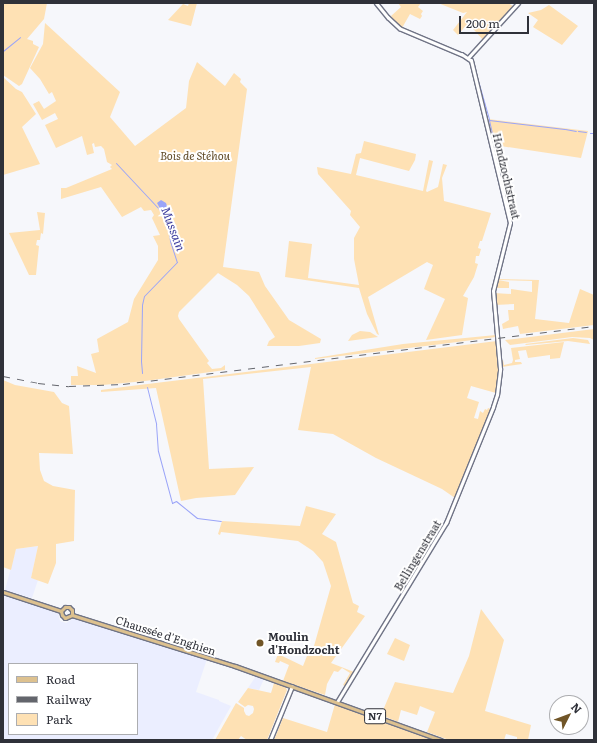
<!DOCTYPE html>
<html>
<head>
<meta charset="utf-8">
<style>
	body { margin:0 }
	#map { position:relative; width:597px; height:743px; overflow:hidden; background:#f6f7fb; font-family:Literata,serif }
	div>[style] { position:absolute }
	.built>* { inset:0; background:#ebeeff }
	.green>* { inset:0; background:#fee1b4 }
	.water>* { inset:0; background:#9aa4f8 }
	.stream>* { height:1px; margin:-0.5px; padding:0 0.5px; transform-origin:0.5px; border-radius:0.5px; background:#9aa4f8 }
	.roads { filter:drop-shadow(1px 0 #707486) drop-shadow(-1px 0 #707486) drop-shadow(0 1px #707486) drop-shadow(0 -1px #707486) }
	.tertiary>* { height:2.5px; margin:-1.25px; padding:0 1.25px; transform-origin:1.25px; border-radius:1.25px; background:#fff }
	.secondary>* { height:3px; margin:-1.5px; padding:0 1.5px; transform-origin:1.5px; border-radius:1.5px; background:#fff }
	.primary>* { height:3px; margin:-1.5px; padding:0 1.5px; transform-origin:1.5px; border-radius:1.5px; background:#ddc18f }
	.rail>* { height:1px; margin-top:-0.5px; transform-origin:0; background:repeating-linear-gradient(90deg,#63656c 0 7px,transparent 0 14px) }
	.dots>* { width:11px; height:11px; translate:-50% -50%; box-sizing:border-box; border:2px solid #fff; border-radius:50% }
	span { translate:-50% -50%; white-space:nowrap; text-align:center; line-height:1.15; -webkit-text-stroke:4px #fff; paint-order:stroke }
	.shield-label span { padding:1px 3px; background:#fff; border:1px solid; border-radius:3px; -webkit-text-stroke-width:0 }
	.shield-label { font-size:10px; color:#2f3139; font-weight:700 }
	.park-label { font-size:11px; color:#604a26; font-style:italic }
	.street-label { font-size:11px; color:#2f3139 }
	.poi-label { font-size:11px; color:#2f3139; font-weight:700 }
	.left { translate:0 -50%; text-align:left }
	.water-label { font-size:12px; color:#3e3e9e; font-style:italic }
	.frame { position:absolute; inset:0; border:4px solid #2f3139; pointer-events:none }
	.legend { position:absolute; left:8px; top:663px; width:130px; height:72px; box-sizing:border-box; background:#fff; border:1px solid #acadb0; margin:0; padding:5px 7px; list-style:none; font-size:12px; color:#2f3139 }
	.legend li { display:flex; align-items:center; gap:8px; height:20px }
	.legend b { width:20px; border:1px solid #acadb0 }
	.north { position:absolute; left:549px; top:695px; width:40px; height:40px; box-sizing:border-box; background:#fff; border:1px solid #acadb0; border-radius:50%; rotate:48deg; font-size:11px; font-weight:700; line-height:16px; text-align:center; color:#2f3139 }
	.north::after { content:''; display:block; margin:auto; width:14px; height:18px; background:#705527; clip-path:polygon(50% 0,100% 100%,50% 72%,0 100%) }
	.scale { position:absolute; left:459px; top:16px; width:70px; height:18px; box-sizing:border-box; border:2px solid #2f3139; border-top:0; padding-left:5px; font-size:12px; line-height:14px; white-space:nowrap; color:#2f3139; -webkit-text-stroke:3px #fff; paint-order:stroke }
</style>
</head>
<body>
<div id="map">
	<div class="built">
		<i style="clip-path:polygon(38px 546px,31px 578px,38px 580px,32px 598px,5px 590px,16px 549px)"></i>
		<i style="clip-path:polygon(evenodd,3px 596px,58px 612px,60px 621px,66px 623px,75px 618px,207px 659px,196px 692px,219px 700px,219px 701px,231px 706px,212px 740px,3px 740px,3px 596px,9px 664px,137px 664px,137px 734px,9px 734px,9px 664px)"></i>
		<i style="clip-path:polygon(256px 676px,264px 679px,259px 690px,248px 688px)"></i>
	</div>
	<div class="green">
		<i style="clip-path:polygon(3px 3px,47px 3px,44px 19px,27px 39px,33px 41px,33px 44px,39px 47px,22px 84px,19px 86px,3px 75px)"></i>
		<i style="clip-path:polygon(189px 3px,197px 3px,191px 26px,168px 20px,183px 4px,188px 6px)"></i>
		<i style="clip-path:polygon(398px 3px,421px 3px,418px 7px,423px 11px,421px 14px,422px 16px,420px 19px,410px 14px,402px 28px,393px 21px,394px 20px,391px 16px,401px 7px)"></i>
		<i style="clip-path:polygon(438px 3px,508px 3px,513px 6px,483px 40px,468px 23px,458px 35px,453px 30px,467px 12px,463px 13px)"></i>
		<i style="clip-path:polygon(549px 5px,578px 26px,562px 45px,533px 27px,538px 20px,528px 13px,541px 10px)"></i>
		<i style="clip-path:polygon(45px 23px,120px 92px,110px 117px,135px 146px,186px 108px,189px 81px,197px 62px,225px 86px,234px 73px,241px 79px,240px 82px,247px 89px,223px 267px,259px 272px,265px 286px,289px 320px,321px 339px,320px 343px,299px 346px,267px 346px,269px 341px,275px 337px,249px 296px,237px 285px,218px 273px,179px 312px,178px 316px,179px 319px,209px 361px,207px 363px,212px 369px,221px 368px,225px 365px,225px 370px,145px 381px,103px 385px,71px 385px,71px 376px,78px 376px,77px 366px,96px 373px,91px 354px,99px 352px,97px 339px,128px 322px,134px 299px,158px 260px,158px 246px,153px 236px,160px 235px,152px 218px,154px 215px,151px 210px,144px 211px,141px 207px,122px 217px,101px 187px,61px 199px,61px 188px,66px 188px,112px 169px,110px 167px,112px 165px,107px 162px,104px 149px,101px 146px,95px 147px,94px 143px,92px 144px,94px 153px,87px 155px,82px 136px,56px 148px,45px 125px,58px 119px,55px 113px,42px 120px,33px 104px,39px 101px,44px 109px,56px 101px,52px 92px,49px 94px,40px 79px,30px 68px,43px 44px)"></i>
		<i style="clip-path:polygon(3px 77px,16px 89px,22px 92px,36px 114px,22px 127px,40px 164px,3px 175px)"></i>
		<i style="clip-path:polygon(488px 119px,588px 131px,581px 158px,494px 145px)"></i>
		<i style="clip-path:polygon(364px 141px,416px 154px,415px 160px,409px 171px,360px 158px,356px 175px,423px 191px,429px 160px,433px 161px,426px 191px,427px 192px,438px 187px,443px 164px,447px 165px,442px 178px,444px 201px,491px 213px,482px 241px,480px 241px,478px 248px,481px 249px,479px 256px,476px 256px,475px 263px,478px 264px,474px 277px,463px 296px,468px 298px,462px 335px,426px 340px,445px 299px,424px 289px,433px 265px,427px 262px,368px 297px,379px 335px,377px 334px,367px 314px,359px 288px,285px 277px,289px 241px,312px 244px,308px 278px,359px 285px,354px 259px,354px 238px,360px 227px,350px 215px,351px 211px,318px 174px,317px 167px,351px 174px,356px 154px,361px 153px)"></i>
		<i style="clip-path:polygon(37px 212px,45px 213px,43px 234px,41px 233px,40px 240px,37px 240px,36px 245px,39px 246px,36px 275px,29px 275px,9px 233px,40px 230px)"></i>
		<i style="clip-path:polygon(497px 279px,539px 280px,535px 319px,569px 323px,580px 289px,594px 295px,594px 325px,520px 334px,518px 326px,503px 329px,502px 324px,509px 320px,508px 310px,514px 310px,514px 304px,495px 305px,494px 293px,511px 294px,511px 289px,532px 292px,532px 281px,498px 280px,509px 282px,509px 288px,498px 288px,495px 289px)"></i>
		<i style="clip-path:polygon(594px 329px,594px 340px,590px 338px,572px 337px,510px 345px,505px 340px)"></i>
		<i style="clip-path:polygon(360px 331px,370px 332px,378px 337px,348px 341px,352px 335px)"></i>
		<i style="clip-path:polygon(496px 335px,496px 337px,434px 345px,315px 359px,315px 358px,403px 344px)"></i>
		<i style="clip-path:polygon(573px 338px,588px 340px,590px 344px,568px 341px,526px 345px,525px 344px)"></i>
		<i style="clip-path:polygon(497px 341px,499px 368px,496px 393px,471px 386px,467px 398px,479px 402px,474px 418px,478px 419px,480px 411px,483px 413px,485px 409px,487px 410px,488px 408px,491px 409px,455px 498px,442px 489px,376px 458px,333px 434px,298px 430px,311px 367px,203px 379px,209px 469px,254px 467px,235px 495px,196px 498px,181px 501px,156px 388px,101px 392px,101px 390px,131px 386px)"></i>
		<i style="clip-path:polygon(564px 342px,560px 358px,550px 359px,550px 355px,528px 358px,526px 350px,518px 351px,520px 359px,515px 360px,515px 362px,521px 362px,522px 364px,502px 367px,501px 361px,503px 360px,504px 365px,512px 363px,513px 360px,511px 348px)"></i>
		<i style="clip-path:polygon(3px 380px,15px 385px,54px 392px,62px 403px,69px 406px,73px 454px,39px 453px,40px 470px,44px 481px,53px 486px,75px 490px,74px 541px,56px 544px,56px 563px,48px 584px,31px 578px,38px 546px,16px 549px,11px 570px,3px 567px)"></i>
		<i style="clip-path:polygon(306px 506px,336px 514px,322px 534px,336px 542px,353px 603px,359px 606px,357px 612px,365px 616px,331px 663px,354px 672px,345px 686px,343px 685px,350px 673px,342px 668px,338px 672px,334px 671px,327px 684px,325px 695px,283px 681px,289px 665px,280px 661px,279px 663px,275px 662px,278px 654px,303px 666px,307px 656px,312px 653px,331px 586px,323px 562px,313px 551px,298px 541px,221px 532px,220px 535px,218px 534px,222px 521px,300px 526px)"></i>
		<i style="clip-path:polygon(481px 609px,504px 640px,485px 711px,531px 725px,528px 740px,519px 740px,517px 739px,517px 737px,506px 734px,504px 740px,449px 740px,427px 732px,435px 712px,420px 706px,417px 715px,401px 710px,398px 722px,381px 715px,395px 682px,453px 693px,469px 656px)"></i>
		<i style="clip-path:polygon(395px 638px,410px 645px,404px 661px,387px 654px)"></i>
		<i style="clip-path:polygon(274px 683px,285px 686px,287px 690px,267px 740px,247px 740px,241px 736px,238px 740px,215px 740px,236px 703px,244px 708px,244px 711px,246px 715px,249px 716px,253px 713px,254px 709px,253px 706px,248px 705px,245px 707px,238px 702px,248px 688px,271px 693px)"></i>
		<i style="clip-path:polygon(335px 704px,435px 740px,274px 740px,283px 718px,327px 732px)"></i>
	</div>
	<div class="water">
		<i style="clip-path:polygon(161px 200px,166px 203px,168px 209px,164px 216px,157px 203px)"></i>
	</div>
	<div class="stream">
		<i style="left:3px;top:51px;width:22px;rotate:-39deg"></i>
		<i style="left:479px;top:84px;width:37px;rotate:74deg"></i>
		<i style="left:565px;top:129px;width:11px;rotate:10deg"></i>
		<i style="left:578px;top:131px;width:8px;rotate:7deg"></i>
		<i style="left:590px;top:133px;width:4px"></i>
		<i style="left:116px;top:163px;width:64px;rotate:46.9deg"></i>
		<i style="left:160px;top:210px;width:23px;rotate:67deg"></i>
		<i style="left:169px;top:231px;width:10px;rotate:84deg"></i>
		<i style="left:170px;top:241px;width:22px;rotate:72deg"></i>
		<i style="left:177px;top:262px;width:47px;rotate:134.1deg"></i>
		<i style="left:144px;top:296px;width:9px;rotate:103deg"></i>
		<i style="left:142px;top:305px;width:56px;rotate:91deg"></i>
		<i style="left:141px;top:361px;width:12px;rotate:85deg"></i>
		<i style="left:500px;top:169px;width:50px;rotate:-102.7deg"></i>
		<i style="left:489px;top:120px;width:76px;rotate:6.8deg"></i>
		<i style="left:147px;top:387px;width:38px;rotate:76deg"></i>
		<i style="left:156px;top:424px;width:27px;rotate:86deg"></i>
		<i style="left:158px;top:451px;width:54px;rotate:74.9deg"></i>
		<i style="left:172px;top:503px;width:4px;rotate:-27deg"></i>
		<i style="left:176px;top:501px;width:27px;rotate:39deg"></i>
		<i style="left:197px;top:518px;width:24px;rotate:7deg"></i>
	</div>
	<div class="roads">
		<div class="tertiary">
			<i style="left:468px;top:58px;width:74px;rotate:-47.7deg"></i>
			<i style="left:337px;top:702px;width:210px;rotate:-58.7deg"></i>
			<i style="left:446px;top:523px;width:125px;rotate:-67.9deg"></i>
			<i style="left:493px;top:407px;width:13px;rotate:-72deg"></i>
			<i style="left:497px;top:395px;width:26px;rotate:-83deg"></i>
			<i style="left:500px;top:369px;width:78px;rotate:-95.1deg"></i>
			<i style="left:493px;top:291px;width:70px;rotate:-76deg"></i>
			<i style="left:510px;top:223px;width:167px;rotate:-103.5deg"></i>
			<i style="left:471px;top:61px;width:11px;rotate:-146deg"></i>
			<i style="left:462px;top:55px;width:67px;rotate:-157.2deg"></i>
			<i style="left:400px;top:29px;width:16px;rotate:-137deg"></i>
			<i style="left:388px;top:18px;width:19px;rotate:-129deg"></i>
		</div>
		<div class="secondary">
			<i style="left:270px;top:740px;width:58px;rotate:-67.8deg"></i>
		</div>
		<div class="primary">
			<i style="left:3px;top:592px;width:61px;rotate:18.1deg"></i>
			<i style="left:61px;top:611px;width:6px;rotate:-45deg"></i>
			<i style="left:65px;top:607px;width:4px"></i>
			<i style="left:69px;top:607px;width:4px;rotate:45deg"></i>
			<i style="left:72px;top:610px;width:5px;rotate:90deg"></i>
			<i style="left:61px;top:611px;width:4px;rotate:76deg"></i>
			<i style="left:62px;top:615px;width:4px;rotate:45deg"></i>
			<i style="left:65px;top:618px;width:8px;rotate:-23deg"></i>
			<i style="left:72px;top:615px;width:171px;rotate:17.4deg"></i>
			<i style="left:235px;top:666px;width:219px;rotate:19.8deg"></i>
		</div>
	</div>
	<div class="rail">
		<i style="left:3px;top:376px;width:36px;rotate:11deg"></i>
		<i style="left:38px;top:383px;width:31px;rotate:6deg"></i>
		<i style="left:69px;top:386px;width:54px;rotate:-2.1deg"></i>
		<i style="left:123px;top:384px;width:475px;rotate:-7deg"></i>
	</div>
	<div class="dots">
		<i style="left:260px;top:643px;background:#705527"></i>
	</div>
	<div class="shield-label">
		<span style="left:375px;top:716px">N7</span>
	</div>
	<div class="park-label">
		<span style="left:195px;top:155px">Bois de Stéhou</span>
	</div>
	<div class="street-label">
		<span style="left:507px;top:176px;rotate:77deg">Hondzochtstraat</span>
		<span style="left:417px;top:555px;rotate:-59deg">Bellingenstraat</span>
		<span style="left:166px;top:635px;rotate:18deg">Chaussée d'Enghien</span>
	</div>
	<div class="poi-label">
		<span class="left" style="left:268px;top:643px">Moulin<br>d'Hondzocht</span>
	</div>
	<div class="water-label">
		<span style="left:173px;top:229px;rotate:69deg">Mussain</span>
	</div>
	<div class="frame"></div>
	<ul class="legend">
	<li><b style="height:5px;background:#ddc18f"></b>Road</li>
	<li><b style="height:5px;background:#63656c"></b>Railway</li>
	<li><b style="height:11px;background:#fee1b4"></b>Park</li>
	</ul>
	<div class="north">N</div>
	<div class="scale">200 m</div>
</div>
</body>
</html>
